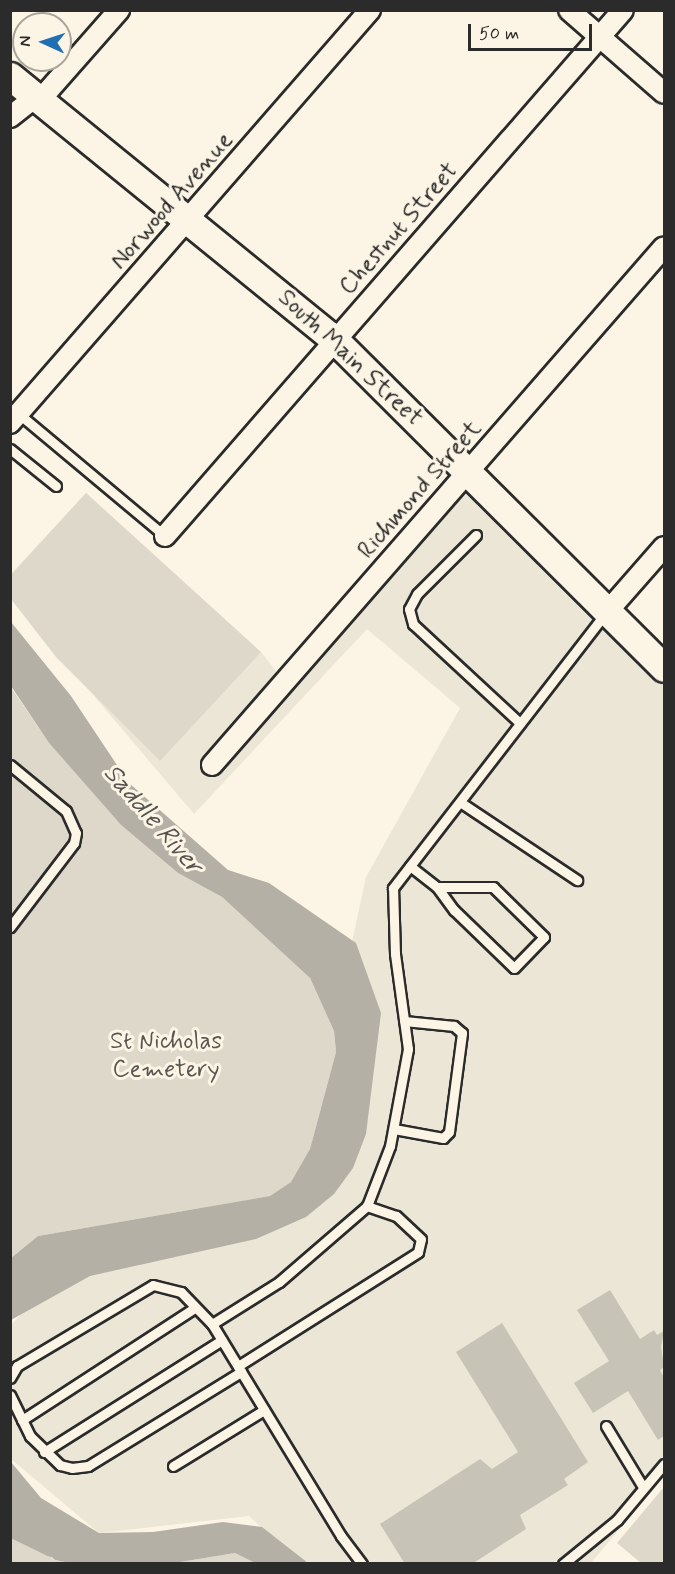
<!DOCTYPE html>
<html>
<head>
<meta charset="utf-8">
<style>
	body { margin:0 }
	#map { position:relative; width:675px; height:1574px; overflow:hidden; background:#fcf5e5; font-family:Mynerve,sans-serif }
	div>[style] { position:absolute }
	.built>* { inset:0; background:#ece6d7 }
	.green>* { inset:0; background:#ded8ca }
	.water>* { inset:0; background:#b4b0a5 }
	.river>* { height:30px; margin:-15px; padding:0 15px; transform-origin:15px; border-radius:15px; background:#b4b0a5 }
	.building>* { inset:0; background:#c8c3b7 }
	.roads { filter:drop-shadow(2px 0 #2b2b2b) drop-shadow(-2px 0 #2b2b2b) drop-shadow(0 2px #2b2b2b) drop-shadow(0 -2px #2b2b2b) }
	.lane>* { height:9px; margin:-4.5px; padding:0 4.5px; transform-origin:4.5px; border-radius:4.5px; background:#fcf5e5 }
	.street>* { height:20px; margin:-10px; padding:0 10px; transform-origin:10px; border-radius:10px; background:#fcf5e5 }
	.secondary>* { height:27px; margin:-13.5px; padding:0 13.5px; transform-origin:13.5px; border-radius:13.5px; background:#fcf5e5 }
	span { translate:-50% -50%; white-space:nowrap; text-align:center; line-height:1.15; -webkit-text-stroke:6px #fcf5e5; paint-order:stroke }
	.street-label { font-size:24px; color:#2b2b2b }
	.park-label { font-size:24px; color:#585653 }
	.water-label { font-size:26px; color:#545350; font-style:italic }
	.frame { position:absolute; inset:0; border:12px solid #2b2b2b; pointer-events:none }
	.north { position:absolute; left:12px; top:12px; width:60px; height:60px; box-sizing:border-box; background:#fcf5e5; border:2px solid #a8a49b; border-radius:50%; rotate:273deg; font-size:16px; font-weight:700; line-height:24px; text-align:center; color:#2b2b2b }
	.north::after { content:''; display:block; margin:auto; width:21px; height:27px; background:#1f6fb2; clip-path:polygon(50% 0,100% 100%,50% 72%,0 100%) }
	.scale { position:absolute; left:468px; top:24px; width:124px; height:27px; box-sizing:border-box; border:3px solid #2b2b2b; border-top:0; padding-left:8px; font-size:18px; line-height:21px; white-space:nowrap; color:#2b2b2b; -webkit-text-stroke:4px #fcf5e5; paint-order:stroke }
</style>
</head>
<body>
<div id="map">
	<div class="built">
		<i style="clip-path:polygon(473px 489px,591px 615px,664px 686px,664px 1476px,591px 1563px,299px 1563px,249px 1516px,99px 1533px,11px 1459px,11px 1325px,48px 1285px,361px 1115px,350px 951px,366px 877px,460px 708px,367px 629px,194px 814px,11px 598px,10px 575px,86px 493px,261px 652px,285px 682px,367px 569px)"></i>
	</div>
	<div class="green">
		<i style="clip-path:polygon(86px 493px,261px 652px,160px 761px,56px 657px,11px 599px,11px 575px)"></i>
		<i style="clip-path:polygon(10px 686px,49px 743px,121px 825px,178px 873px,222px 897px,310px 978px,334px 1031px,336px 1052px,310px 1149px,291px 1182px,270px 1196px,38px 1236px,11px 1258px)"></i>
		<i style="clip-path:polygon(664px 1487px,664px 1563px,641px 1563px,617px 1543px)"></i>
		<i style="clip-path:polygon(10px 1521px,54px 1560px,75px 1563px,11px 1563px)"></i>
		<i style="clip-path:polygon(235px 1553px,255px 1563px,168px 1564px)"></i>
	</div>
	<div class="water">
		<i style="clip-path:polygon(11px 622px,71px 696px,129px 783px,228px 870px,269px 883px,356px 943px,381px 1013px,366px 1134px,353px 1168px,334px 1194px,306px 1217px,256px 1239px,90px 1276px,11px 1320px,11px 1258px,38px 1236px,270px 1196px,291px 1182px,310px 1149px,336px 1052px,334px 1031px,310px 978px,222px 897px,178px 873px,121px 825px,49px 743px,11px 686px)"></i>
		<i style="clip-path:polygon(11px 1462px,41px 1498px,99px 1533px,153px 1532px,223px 1522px,262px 1527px,308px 1563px,255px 1563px,235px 1553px,168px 1564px,75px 1564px,55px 1560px,11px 1521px)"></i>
	</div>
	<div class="river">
		<i style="left:10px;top:1521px;width:48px;rotate:26deg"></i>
	</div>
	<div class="building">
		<i style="clip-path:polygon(610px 1290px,640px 1339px,654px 1330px,657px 1335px,664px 1331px,661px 1347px,664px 1367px,660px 1370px,664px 1378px,664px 1436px,658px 1440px,628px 1391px,593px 1413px,574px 1383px,609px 1361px,577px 1310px)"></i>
		<i style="clip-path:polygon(502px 1323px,588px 1462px,564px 1479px,568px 1485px,520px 1515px,526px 1529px,472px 1564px,405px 1564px,380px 1524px,480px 1459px,492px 1469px,518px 1452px,456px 1352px)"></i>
	</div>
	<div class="roads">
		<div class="lane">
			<i style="left:19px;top:414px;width:190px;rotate:39.9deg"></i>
			<i style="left:10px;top:449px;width:59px;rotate:38.8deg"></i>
			<i style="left:476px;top:535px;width:83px;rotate:135deg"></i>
			<i style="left:417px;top:594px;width:17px;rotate:118deg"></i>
			<i style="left:409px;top:609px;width:16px;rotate:75deg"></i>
			<i style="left:413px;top:624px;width:146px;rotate:42.8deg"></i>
			<i style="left:10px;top:765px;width:72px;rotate:39.4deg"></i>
			<i style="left:66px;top:811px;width:24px;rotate:66deg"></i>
			<i style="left:76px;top:833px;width:10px;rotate:101deg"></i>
			<i style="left:74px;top:843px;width:106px;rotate:127.3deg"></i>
			<i style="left:460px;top:802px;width:141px;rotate:33.7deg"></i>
			<i style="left:410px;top:866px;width:34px;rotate:38deg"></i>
			<i style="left:437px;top:887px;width:29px;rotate:54deg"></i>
			<i style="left:454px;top:910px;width:83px;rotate:44deg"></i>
			<i style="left:514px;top:968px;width:43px;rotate:-45.9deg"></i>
			<i style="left:544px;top:937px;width:71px;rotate:-135.6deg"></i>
			<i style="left:493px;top:887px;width:56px;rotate:180deg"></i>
			<i style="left:394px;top:1129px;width:50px;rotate:10.4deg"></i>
			<i style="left:443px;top:1138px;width:8px;rotate:-45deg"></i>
			<i style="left:449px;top:1132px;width:100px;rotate:-82.5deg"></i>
			<i style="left:462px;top:1033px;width:11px;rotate:-139deg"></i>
			<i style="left:454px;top:1026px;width:50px;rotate:-174.3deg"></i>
			<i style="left:238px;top:1366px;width:213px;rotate:-32.3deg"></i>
			<i style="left:418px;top:1252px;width:13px;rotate:-77deg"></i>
			<i style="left:421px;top:1239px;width:34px;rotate:-137deg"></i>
			<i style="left:396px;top:1216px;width:31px;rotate:-161deg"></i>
			<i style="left:10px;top:1378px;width:14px;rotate:-60deg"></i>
			<i style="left:17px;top:1366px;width:158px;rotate:-30.8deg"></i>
			<i style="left:153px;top:1285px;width:29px;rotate:14deg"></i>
			<i style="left:181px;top:1292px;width:45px;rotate:45.9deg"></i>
			<i style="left:10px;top:1395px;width:46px;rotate:64deg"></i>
			<i style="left:30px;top:1436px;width:42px;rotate:44deg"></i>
			<i style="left:60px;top:1465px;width:12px;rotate:14deg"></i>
			<i style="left:72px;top:1468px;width:16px;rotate:-7deg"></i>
			<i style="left:88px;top:1466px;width:180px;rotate:-31.6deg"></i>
			<i style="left:22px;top:1420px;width:204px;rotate:-33deg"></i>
			<i style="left:606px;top:1426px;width:71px;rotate:58.8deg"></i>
			<i style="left:44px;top:1452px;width:210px;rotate:-32.2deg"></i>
			<i style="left:173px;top:1466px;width:107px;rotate:-31.6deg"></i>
			<i style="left:362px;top:1564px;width:35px;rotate:-127deg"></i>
			<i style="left:341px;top:1536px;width:248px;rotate:-121.3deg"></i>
			<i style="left:212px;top:1324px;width:79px;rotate:-32.1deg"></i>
			<i style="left:279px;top:1282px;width:116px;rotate:-40.8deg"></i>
			<i style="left:367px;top:1206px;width:64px;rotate:-69deg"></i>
			<i style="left:390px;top:1146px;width:99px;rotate:-79.5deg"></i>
			<i style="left:408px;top:1049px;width:96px;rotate:-97.8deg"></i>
			<i style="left:395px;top:954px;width:66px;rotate:-91.7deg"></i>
			<i style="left:393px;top:888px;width:346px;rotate:-52.3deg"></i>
			<i style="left:563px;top:1564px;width:70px;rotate:-39.2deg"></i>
			<i style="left:617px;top:1520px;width:73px;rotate:-50deg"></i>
		</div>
		<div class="street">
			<i style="left:569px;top:10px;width:126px;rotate:41.1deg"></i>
			<i style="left:40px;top:100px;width:120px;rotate:-48.7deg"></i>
			<i style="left:10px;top:117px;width:33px;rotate:-38deg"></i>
			<i style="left:10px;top:423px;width:548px;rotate:-48.92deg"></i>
			<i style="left:165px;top:536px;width:697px;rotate:-48.95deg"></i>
			<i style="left:607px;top:612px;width:86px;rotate:-48.8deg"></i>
			<i style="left:212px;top:765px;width:687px;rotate:-48.89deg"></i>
		</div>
		<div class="secondary">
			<i style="left:10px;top:76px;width:420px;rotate:39.1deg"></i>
			<i style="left:336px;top:341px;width:463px;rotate:44.9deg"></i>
		</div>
	</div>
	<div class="street-label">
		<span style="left:172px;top:201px;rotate:-49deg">Norwood Avenue</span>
		<span style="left:399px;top:229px;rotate:-49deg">Chestnut Street</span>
		<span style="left:350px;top:358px;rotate:43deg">South Main Street</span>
		<span style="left:420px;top:490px;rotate:-49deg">Richmond Street</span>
	</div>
	<div class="park-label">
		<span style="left:166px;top:1056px">St Nicholas<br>Cemetery</span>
	</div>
	<div class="water-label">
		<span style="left:152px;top:820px;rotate:49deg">Saddle River</span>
	</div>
	<div class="frame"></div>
	<div class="north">N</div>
	<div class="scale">50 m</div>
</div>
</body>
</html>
